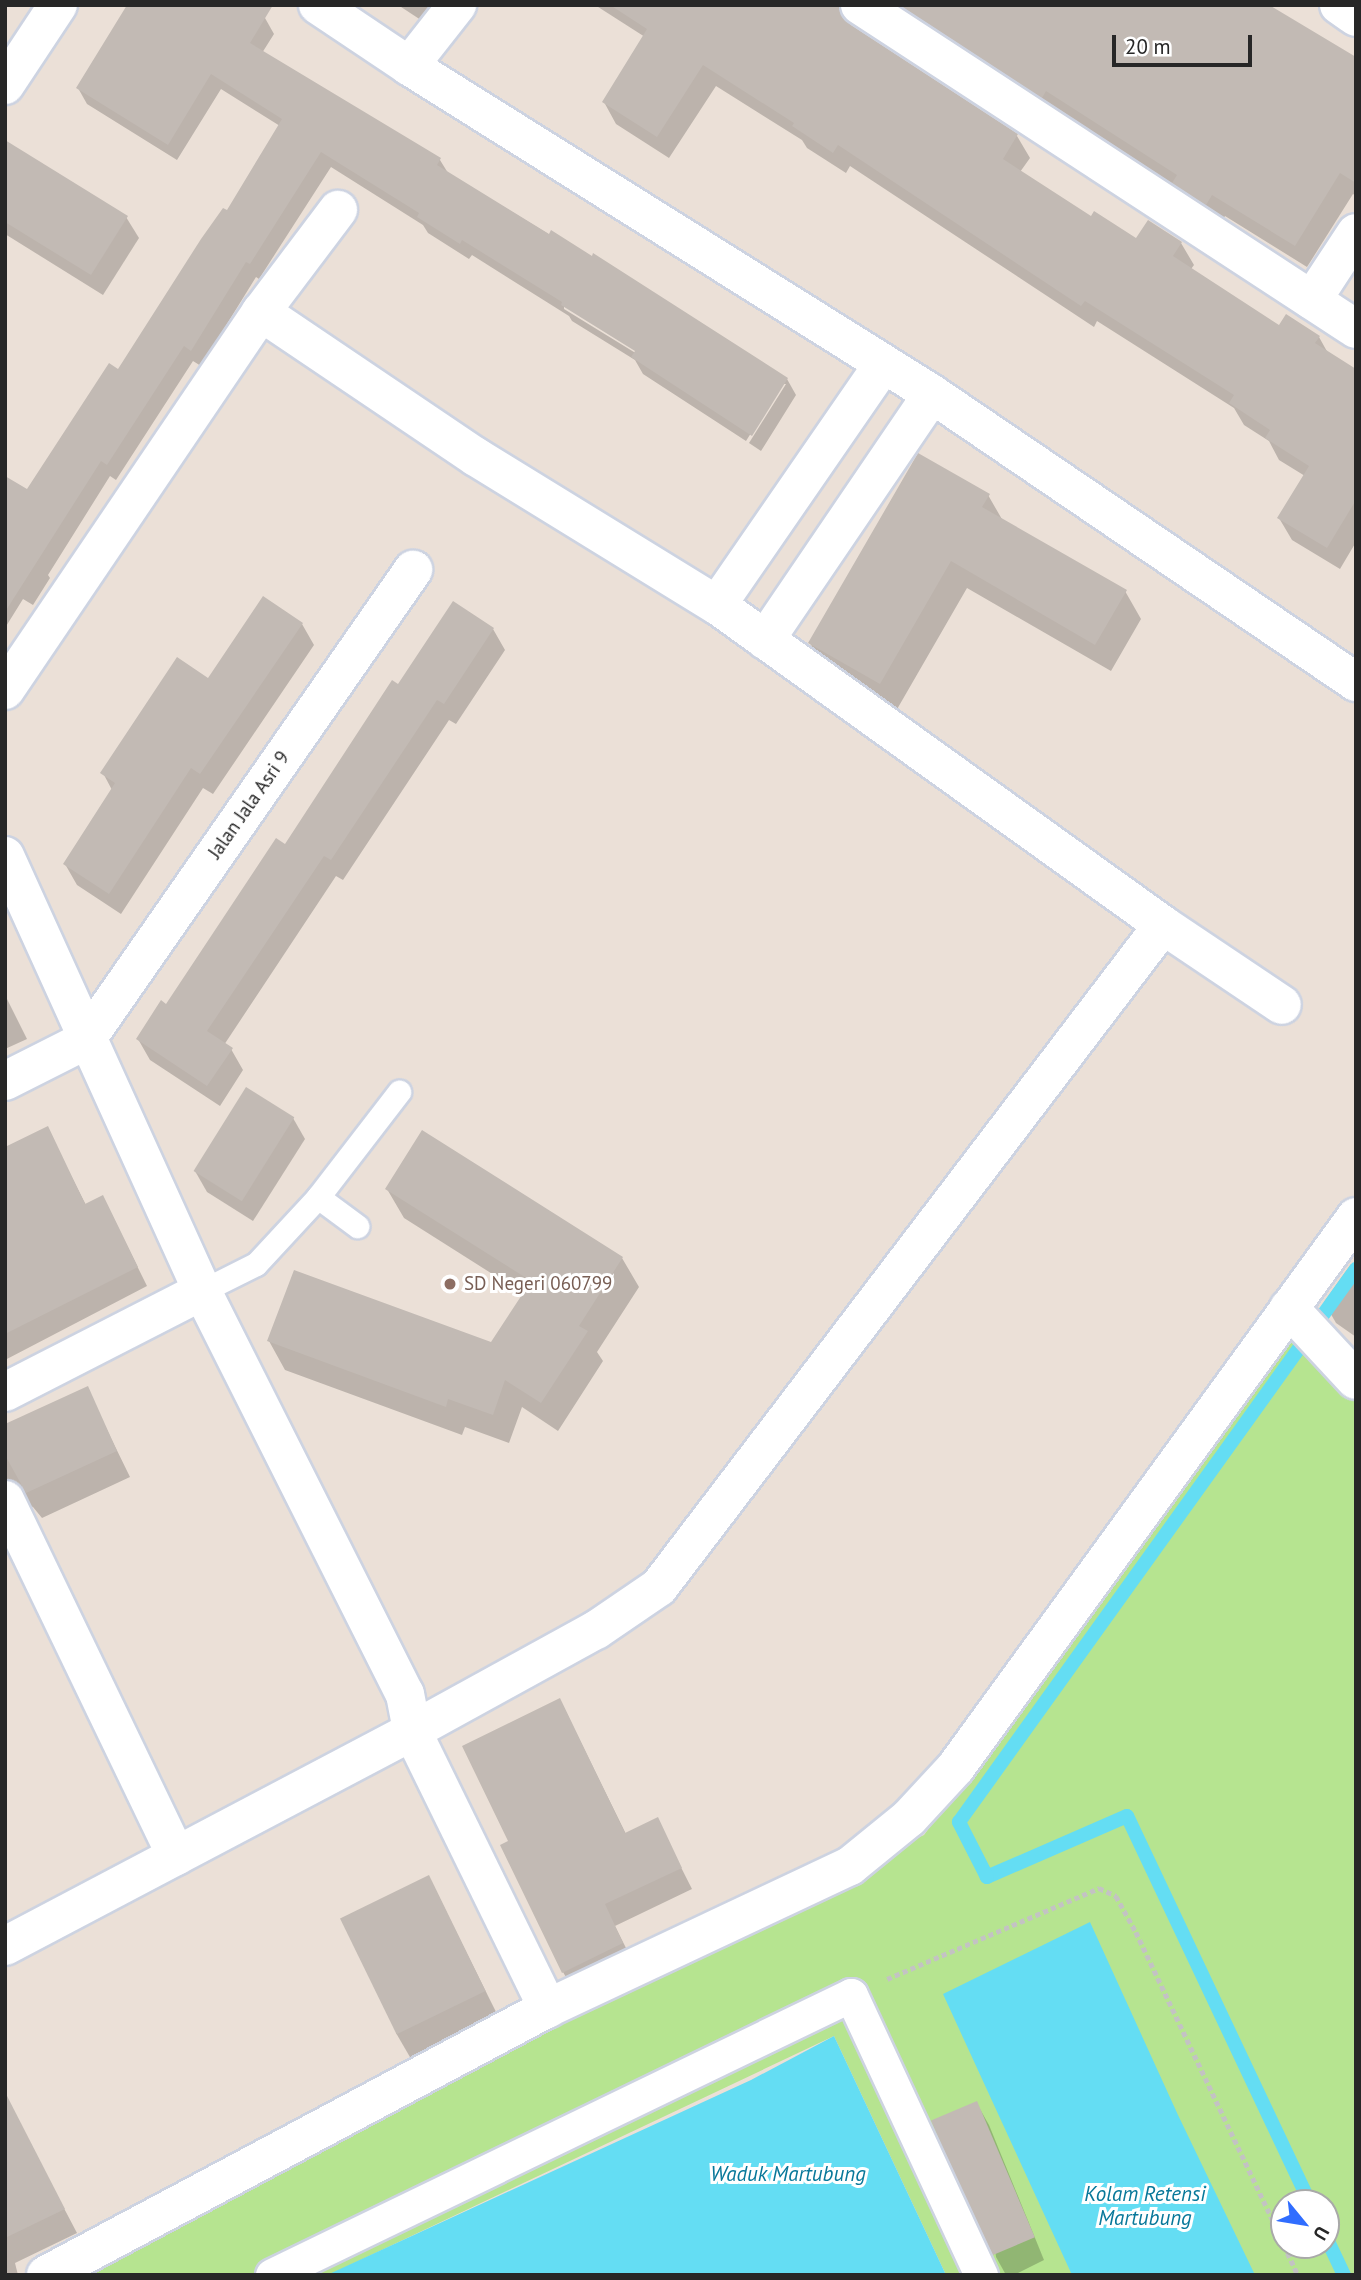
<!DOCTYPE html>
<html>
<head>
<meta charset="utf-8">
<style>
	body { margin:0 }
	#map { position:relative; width:1361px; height:2280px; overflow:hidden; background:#ebe0d7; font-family:"PT Sans",sans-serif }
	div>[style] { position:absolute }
	.green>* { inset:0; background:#b6e490 }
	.water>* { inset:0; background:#64ddf3 }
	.shadow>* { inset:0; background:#0003 }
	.stream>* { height:14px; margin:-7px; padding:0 7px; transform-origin:7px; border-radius:7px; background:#64ddf3 }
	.building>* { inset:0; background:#c2bab4; transform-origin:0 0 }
	.path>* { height:4.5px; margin-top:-2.25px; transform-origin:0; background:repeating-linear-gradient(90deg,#c3c3c3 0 5px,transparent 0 8.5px) }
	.roads { filter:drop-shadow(2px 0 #cdd3e1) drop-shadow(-2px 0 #cdd3e1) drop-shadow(0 2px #cdd3e1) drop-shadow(0 -2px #cdd3e1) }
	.service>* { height:23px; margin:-11.5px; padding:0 11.5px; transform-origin:11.5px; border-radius:11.5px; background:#fff }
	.pedestrian>* { height:33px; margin:-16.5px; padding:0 16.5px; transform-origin:16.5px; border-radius:16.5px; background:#fff }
	.minor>* { height:38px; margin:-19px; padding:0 19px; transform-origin:19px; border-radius:19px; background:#fff }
	.tertiary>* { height:38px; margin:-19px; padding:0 19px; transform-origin:19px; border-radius:19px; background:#fff }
	.dots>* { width:19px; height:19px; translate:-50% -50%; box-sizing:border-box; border:4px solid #fff; border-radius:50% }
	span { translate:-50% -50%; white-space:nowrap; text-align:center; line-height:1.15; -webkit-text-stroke:6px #fff; paint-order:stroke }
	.street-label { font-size:19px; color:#272727 }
	.education-label { font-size:19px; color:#785e54 }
	.left { translate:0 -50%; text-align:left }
	.water-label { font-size:21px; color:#08789a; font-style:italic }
	.frame { position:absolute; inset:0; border:7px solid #272727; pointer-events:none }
	.north { position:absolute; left:1270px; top:2189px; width:70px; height:70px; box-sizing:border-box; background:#fff; border:2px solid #a9a9a9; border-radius:50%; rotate:120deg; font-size:19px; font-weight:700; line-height:28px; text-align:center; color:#272727 }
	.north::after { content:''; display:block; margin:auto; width:24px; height:32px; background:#306dff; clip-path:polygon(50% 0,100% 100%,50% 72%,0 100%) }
	.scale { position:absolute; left:1112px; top:35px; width:140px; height:32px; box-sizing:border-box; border:4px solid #272727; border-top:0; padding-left:9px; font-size:21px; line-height:24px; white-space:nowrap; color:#272727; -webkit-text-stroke:5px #fff; paint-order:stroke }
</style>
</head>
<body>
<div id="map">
	<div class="green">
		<i style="clip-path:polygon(evenodd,1311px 1308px,1356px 1353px,1356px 2275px,946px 2275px,834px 2036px,329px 2275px,49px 2275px,791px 1895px,924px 1835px,1311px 1308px,1284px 2203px,1326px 2203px,1326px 2245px,1284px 2245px,1284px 2203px)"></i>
	</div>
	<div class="water">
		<i style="clip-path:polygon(1090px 1922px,1178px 2115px,1255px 2275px,1072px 2275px,943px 1994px)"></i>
		<i style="clip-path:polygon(834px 2036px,946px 2275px,327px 2275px,751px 2080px)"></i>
	</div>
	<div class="shadow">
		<i style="clip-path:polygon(evenodd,125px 5px,244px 5px,265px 18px,274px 34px,262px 53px,440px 160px,448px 173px,787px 379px,796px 395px,761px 451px,749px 443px,786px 384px,782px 384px,746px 441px,643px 374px,635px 360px,572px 321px,569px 316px,472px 255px,469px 259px,428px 233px,423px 225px,331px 167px,259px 279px,256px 277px,201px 366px,193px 361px,116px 480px,110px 476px,48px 575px,50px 578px,33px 605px,23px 599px,5px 628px,5px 504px,27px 491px,118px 371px,228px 213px,280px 126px,221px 89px,177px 160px,87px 104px,78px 88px,128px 7px,125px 5px,564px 304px,644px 354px,642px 357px,564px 309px,564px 304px)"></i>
		<i style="clip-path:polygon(398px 5px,439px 5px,427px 24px)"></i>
		<i style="clip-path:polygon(595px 5px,872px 5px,854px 15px,850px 26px,1017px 136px,1030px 158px,1020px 172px,1091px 218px,1137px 241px,1181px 243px,1194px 265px,1191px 269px,1279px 327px,1319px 337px,1329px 355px,1356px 373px,1356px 542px,1340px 569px,1292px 540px,1279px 518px,1305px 476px,1279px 460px,1269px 441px,1244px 425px,1234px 408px,1097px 321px,1094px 327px,850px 166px,846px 173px,807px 148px,802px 140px,716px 86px,669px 158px,616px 124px,604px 102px,645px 37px)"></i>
		<i style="clip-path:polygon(877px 5px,1266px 5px,1356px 59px,1356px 196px,1353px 194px,1307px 267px,1225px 216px,1219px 226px,1187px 205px,1176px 187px,1058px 112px)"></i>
		<i style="clip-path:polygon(5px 162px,126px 217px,139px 238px,103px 295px,5px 234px)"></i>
		<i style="clip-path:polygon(988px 495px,1003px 521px,1125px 591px,1141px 619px,1111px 671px,967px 588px,896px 711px,826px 670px,810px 643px)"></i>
		<i style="clip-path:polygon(263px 598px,302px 624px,314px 645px,213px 794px,203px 788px,121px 914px,77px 885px,65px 864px,112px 790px,103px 773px,209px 680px)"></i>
		<i style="clip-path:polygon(493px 629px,505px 650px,456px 724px,449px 720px,343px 880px,336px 876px,224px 1045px,231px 1049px,243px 1070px,220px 1106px,150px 1060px,138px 1039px,166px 1006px,286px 846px,399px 686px)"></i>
		<i style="clip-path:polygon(5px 995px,27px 1039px,5px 1049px)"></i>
		<i style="clip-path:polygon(293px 1118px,305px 1139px,253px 1221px,207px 1192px,195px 1171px)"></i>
		<i style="clip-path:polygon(47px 1128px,86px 1205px,103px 1197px,147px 1286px,5px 1360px,5px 1149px)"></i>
		<i style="clip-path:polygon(387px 1189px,622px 1258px,639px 1287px,597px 1352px,603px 1361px,558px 1431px,522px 1407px,509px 1443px,465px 1427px,462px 1435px,285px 1370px,269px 1341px,492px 1344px,524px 1294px,404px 1218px)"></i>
		<i style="clip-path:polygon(1351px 1264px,1356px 1268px,1356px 1337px,1336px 1323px,1324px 1302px)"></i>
		<i style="clip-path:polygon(87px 1389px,130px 1477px,42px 1518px,33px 1507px,21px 1503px,5px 1509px,5px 1426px)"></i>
		<i style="clip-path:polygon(560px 1700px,626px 1834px,657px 1820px,692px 1889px,615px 1926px,634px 1964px,575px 1993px,563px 1972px)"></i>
		<i style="clip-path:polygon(429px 1877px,501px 2022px,414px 2064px,396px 2033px)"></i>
		<i style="clip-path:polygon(5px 2096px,77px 2233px,15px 2263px,18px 2275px,5px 2275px)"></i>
		<i style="clip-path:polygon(977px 2104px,989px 2125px,1044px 2260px,1014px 2275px,1006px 2275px,996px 2257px)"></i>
	</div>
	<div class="stream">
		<i style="left:1310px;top:2203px;width:428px;rotate:-115.3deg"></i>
		<i style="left:1127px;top:1816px;width:153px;rotate:156.5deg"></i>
		<i style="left:987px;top:1877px;width:62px;rotate:-117deg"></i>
		<i style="left:959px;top:1822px;width:681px;rotate:-54.33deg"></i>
		<i style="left:1326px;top:2237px;width:42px;rotate:64.7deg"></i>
	</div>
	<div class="building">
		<i style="clip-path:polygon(127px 5px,273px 5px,250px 43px,441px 158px,437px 165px,549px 234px,551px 230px,592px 256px,593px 253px,788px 378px,752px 436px,631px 357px,635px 351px,561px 305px,562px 302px,462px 240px,460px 244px,417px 217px,419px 213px,321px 152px,250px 264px,246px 262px,191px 351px,184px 346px,107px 465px,101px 461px,5px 612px,5px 476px,27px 489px,109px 363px,118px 369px,201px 239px,223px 208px,227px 210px,282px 119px,211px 74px,168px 145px,76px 88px)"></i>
		<i style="clip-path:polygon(610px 5px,838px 5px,841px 15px,848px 23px,1018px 134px,1003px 159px,1091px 216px,1094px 211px,1136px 238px,1148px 220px,1182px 242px,1173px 256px,1279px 325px,1286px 314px,1320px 336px,1315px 343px,1356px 369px,1356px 500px,1327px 548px,1277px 518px,1309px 466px,1265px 438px,1270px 430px,1229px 403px,1234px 395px,1085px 301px,1081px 306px,838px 145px,833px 153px,792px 126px,794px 123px,703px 65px,657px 137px,602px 102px,647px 29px)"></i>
		<i style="clip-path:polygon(900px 5px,1269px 5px,1356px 57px,1356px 183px,1340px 173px,1295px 246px,1212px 195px,1206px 205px,1172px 183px,1177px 175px,1046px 91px,1042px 98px)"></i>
		<i style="clip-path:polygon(5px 140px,128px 216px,91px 275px,5px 222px)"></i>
		<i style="clip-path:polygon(918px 453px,990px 494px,982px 507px,1127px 590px,1095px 645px,951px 561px,880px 684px,808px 643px)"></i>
		<i style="clip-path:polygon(263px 596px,303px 623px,200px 774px,191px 768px,109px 894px,63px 864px,115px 783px,100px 773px,177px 657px,208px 678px)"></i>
		<i style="clip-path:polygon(453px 601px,494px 628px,444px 704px,437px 700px,331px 860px,324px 856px,207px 1031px,233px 1048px,207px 1086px,136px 1039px,161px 1000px,166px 1004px,276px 838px,285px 844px,392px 680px,398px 684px)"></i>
		<i style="left:246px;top:1087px;width:57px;height:99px;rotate:32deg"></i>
		<i style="clip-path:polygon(48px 1126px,85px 1204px,103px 1195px,138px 1267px,5px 1334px,5px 1147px)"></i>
		<i style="clip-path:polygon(422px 1130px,623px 1257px,579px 1326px,588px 1331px,541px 1403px,505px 1380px,493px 1415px,448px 1399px,446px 1407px,267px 1341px,294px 1270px,491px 1342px,531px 1281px,385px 1189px)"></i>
		<i style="clip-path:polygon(88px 1386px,117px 1451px,26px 1493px,5px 1455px,5px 1424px)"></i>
		<i style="clip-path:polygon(560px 1698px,625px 1833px,658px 1817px,682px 1868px,605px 1904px,623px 1943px,562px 1973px,500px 1845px,508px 1841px,462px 1746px)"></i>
		<i style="left:429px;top:1875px;width:129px;height:99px;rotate:64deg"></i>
		<i style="clip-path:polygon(5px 2092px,65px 2209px,5px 2238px)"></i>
		<i style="left:977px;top:2101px;width:148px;height:50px;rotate:67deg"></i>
	</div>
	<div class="path">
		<i style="left:887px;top:1979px;width:231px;rotate:-23.2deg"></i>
		<i style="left:1099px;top:1888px;width:19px;rotate:25deg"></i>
		<i style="left:1116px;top:1896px;width:41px;rotate:60.9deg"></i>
		<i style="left:1136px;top:1932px;width:345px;rotate:64.6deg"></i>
		<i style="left:1284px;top:2245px;width:33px;rotate:65deg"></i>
	</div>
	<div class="roads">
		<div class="service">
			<i style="left:318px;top:1197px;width:49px;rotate:36.6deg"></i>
			<i style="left:202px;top:1291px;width:60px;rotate:-26.6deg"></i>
			<i style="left:256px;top:1264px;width:91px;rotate:-47.2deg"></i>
			<i style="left:318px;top:1197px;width:133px;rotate:-52.4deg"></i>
		</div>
		<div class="pedestrian">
			<i style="left:272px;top:2275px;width:643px;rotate:-25.81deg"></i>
			<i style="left:851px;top:1995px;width:309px;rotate:65.1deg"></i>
		</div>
		<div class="minor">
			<i style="left:318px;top:5px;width:110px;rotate:33.8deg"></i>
			<i style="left:409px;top:66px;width:617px;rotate:32.09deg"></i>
			<i style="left:932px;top:394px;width:513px;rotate:34.19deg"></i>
			<i style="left:860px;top:5px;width:592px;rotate:33.15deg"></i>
			<i style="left:1339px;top:5px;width:21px;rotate:35deg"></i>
			<i style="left:409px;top:66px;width:78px;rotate:-51.8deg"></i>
			<i style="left:1312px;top:300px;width:80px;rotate:-56.7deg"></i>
			<i style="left:261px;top:312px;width:128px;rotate:-53deg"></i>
			<i style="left:717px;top:605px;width:293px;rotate:-55.4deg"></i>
			<i style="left:765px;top:640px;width:297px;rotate:-55.8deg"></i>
			<i style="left:5px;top:690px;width:457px;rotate:-55.9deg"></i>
			<i style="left:261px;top:312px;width:259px;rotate:34deg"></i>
			<i style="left:476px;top:457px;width:283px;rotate:31.6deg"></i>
			<i style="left:717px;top:605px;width:549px;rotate:35.66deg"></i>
			<i style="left:1163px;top:925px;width:143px;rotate:33.9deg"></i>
			<i style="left:5px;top:856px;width:478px;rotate:65.6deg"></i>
			<i style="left:202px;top:1291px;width:451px;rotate:63.3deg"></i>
			<i style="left:405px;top:1694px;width:38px;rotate:79deg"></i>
			<i style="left:412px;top:1731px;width:309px;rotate:63.9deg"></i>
			<i style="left:5px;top:1081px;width:91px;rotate:-26.8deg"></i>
			<i style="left:86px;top:1040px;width:573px;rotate:-55.17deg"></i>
			<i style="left:1289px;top:1308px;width:98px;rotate:47.1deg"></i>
			<i style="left:5px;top:1392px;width:221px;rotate:-27.1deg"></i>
			<i style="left:5px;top:1500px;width:395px;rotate:64.3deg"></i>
			<i style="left:5px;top:1946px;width:460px;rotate:-27.8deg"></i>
			<i style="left:412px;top:1731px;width:210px;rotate:-28.8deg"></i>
			<i style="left:596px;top:1630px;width:76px;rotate:-34.3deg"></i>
			<i style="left:659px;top:1587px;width:832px;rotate:-52.72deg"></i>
			<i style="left:46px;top:2275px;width:569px;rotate:-28.01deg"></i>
			<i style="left:548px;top:2008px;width:334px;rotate:-25.2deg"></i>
			<i style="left:850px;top:1866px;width:76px;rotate:-39.1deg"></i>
			<i style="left:909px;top:1818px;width:69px;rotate:-47.3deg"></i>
			<i style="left:956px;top:1767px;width:680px;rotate:-53.97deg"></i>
		</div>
		<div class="tertiary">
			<i style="left:5px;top:85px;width:96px;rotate:-56.5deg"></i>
		</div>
	</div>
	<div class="dots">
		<i style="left:450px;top:1284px;background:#8d6e63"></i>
	</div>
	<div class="street-label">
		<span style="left:249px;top:805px;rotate:-55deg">Jalan Jala Asri 9</span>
	</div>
	<div class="education-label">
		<span class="left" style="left:464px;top:1284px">SD Negeri 060799</span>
	</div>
	<div class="water-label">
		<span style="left:788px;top:2174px">Waduk Martubung</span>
		<span style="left:1145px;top:2206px">Kolam Retensi<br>Martubung</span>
	</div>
	<div class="frame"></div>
	<div class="north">U</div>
	<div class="scale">20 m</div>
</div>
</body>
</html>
